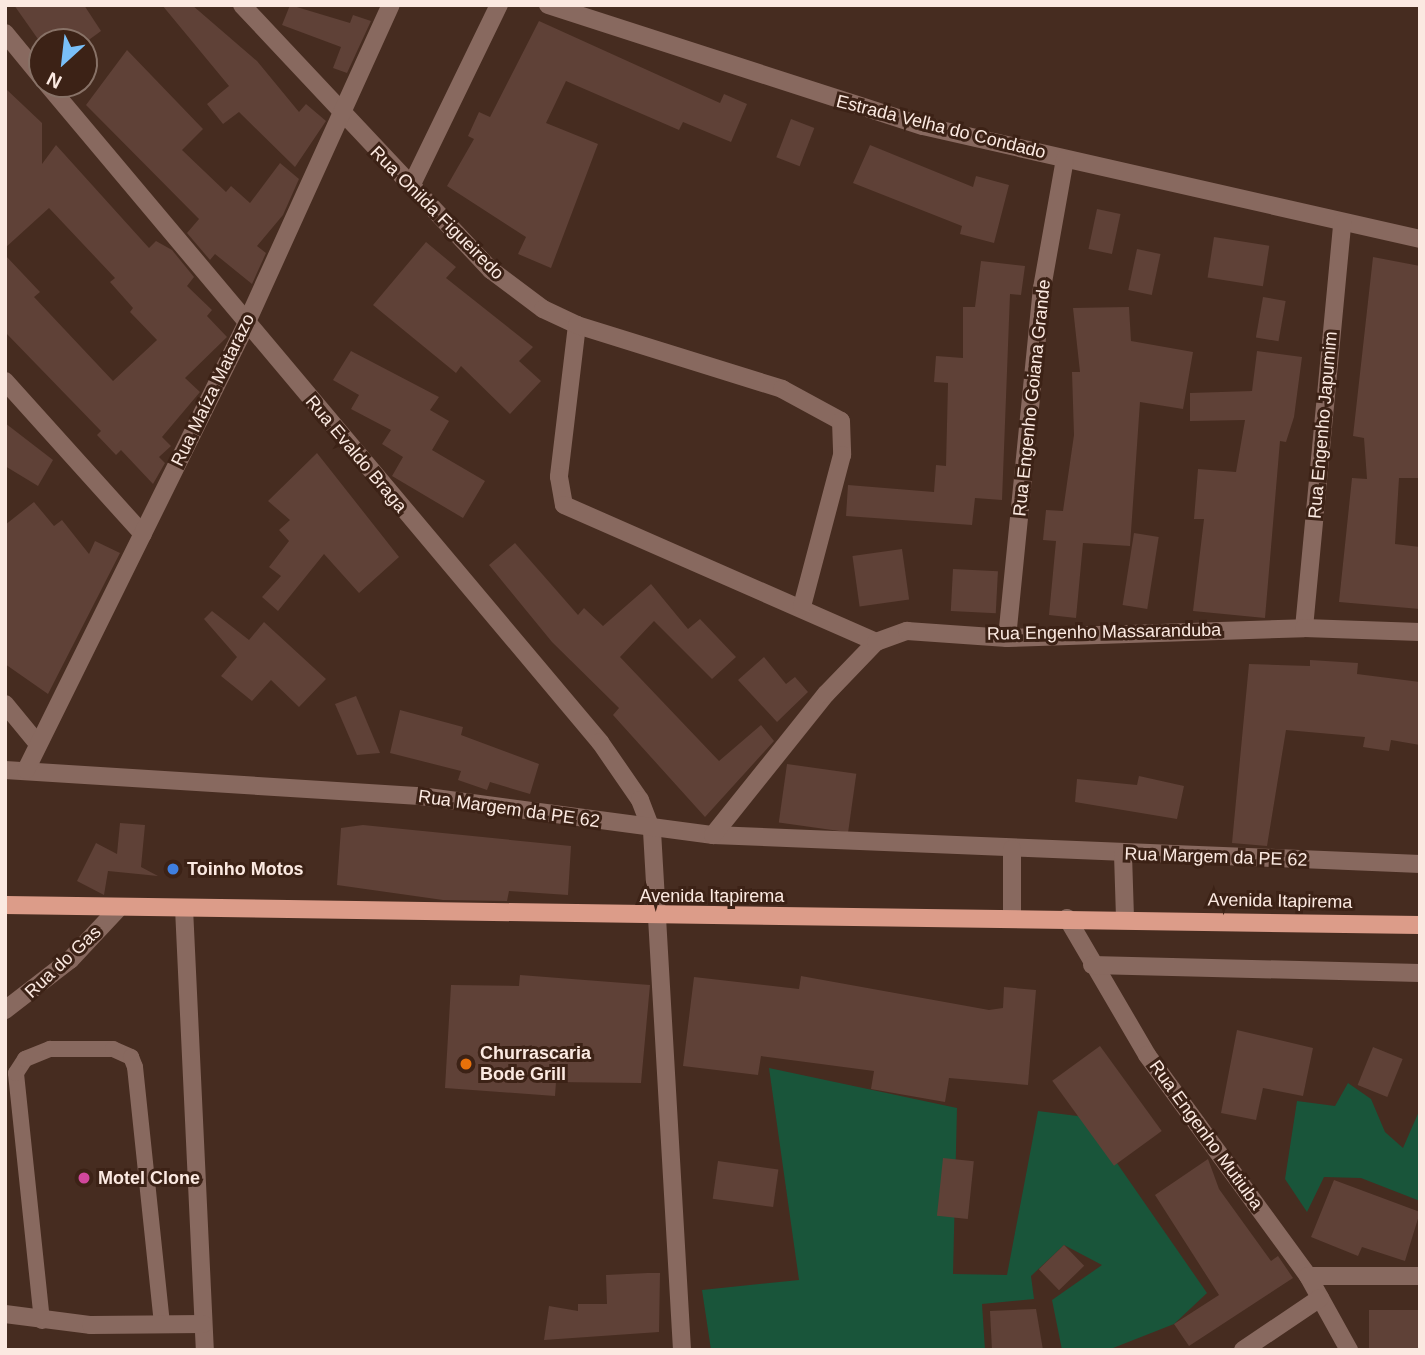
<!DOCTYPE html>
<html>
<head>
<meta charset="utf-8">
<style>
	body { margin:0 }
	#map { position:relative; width:1425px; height:1355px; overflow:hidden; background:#462c20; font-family:Arial,sans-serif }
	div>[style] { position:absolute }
	.green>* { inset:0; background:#19553a }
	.building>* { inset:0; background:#5f4137; transform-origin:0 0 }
	.lane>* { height:16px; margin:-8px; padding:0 8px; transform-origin:8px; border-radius:8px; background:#88695f }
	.street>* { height:18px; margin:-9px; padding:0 9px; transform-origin:9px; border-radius:9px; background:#88695f }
	.primary>* { height:18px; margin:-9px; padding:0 9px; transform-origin:9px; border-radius:9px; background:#dc9c89 }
	.dots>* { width:19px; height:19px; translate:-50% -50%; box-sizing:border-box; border:4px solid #3c2216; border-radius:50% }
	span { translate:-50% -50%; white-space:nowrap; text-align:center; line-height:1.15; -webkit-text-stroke:6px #3c2216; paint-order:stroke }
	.street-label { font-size:18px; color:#fbe9e1 }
	.poi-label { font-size:18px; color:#fbe9e1; font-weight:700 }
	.left { translate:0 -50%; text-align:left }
	.frame { position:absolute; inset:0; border:7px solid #fbe9e1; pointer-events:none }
	.north { position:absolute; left:28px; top:28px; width:70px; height:70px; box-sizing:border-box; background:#3c2216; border:2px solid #887267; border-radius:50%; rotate:207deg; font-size:19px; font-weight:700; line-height:28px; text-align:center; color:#fbe9e1 }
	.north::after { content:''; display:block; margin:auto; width:24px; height:32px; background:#79bff8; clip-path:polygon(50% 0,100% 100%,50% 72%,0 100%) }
</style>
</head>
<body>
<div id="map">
	<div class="green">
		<i style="clip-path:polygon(769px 1068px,957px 1108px,953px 1274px,1007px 1275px,1038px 1111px,1085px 1117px,1207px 1293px,1174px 1324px,1108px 1350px,1062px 1350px,1052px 1300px,1102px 1265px,1064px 1245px,1031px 1276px,1034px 1299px,982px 1304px,985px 1350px,711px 1350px,702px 1290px,799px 1280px)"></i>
		<i style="clip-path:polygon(1348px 1083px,1371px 1099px,1385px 1132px,1403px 1148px,1420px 1109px,1420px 1201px,1361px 1178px,1324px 1177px,1307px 1212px,1285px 1179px,1297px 1101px,1335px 1106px)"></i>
	</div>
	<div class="building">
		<i style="clip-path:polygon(14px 5px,84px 5px,101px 31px,86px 42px,40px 42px)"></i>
		<i style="clip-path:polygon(162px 5px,192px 5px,257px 61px,299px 112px,306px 104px,326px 121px,295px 167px,239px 112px,223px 124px,207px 104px,229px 86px)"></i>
		<i style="clip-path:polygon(290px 5px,350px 23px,353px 15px,371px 21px,347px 73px,333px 68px,341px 47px,282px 25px)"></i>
		<i style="clip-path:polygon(539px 21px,720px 103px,724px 94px,747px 104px,731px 142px,683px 122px,679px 130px,566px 81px,546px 123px,598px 144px,551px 268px,518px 254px,526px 237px,447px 186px,474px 139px,468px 136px,479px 112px,490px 117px)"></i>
		<i style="clip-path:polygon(127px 50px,203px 129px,182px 150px,226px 192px,231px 186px,250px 203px,280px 163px,299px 179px,283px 215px,257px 246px,266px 253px,252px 284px,215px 254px,210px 260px,187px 233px,199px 219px,86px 105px)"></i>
		<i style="clip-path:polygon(5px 88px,42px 123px,42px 164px,56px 145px,149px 248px,156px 241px,172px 250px,194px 277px,187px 286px,212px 310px,207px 316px,227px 337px,185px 378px,200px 392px,162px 437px,171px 446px,159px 457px,165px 463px,153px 484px,121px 450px,116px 455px,97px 435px,101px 431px,5px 332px,5px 255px,40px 292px,34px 297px,113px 381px,157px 340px,130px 312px,133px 308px,110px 282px,115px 278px,49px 208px,5px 248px)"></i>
		<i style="left:791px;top:119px;width:25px;height:41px;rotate:21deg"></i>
		<i style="clip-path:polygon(870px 145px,973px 187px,976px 176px,1009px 185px,994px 243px,960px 234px,962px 226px,853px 183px)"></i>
		<i style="left:1097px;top:209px;width:24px;height:41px;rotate:12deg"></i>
		<i style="left:1214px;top:237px;width:56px;height:41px;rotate:9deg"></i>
		<i style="clip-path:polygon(426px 242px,456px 267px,446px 278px,533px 347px,519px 361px,541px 381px,510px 414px,461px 366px,456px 373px,373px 305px)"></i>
		<i style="left:1137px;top:249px;width:24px;height:42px;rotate:12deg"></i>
		<i style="clip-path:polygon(1373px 257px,1420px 266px,1420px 478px,1399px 478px,1395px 544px,1420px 547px,1420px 609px,1339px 602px,1352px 478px,1367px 479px,1364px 438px,1353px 436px)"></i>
		<i style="clip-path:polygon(981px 261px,1025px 266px,1021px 295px,1010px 294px,1002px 500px,975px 498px,972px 525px,846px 516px,848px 485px,934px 492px,936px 465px,946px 466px,948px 383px,934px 382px,936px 356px,963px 358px,963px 307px,975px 307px)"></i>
		<i style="left:1263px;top:297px;width:23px;height:41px;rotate:10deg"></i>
		<i style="clip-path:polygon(1129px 307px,1131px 341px,1193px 352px,1183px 409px,1140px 402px,1130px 546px,1083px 543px,1076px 618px,1049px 615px,1056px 541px,1043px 540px,1046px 510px,1063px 511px,1074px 435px,1072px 372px,1080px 372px,1073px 308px)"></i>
		<i style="clip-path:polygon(351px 351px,439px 397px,430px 410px,449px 421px,432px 450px,485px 481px,463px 518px,392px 476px,403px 457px,382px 444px,391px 430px,351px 409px,359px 395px,333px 380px)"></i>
		<i style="clip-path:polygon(1257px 351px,1302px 357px,1294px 417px,1286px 442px,1280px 441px,1265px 618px,1193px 611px,1204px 519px,1194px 519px,1198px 469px,1236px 472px,1245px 420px,1190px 421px,1190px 393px,1252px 391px)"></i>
		<i style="clip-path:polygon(5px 423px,53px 460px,38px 486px,5px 466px)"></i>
		<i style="clip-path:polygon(317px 453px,399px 557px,359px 593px,324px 554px,278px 611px,262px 597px,281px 576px,269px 567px,289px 541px,279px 530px,290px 520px,268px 501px)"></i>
		<i style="clip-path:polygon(34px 502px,54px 526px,62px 520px,89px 554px,95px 541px,120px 553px,48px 694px,5px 664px,5px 525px)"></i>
		<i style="left:1134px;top:533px;width:25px;height:73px;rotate:9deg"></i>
		<i style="clip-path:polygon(515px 543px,578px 615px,584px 608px,603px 626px,651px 584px,688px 629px,700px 619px,736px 657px,712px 679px,654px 621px,620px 657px,719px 761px,761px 725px,774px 741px,705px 817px,613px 715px,619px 708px,552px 642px,489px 565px)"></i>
		<i style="left:902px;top:549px;width:51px;height:50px;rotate:82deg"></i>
		<i style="left:953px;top:569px;width:45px;height:42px;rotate:3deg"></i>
		<i style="clip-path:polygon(212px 611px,249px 640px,264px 622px,326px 679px,299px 707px,271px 680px,252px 701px,221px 676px,237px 657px,204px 619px)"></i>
		<i style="clip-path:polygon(764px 657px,786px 684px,795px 677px,808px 692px,777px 722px,738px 680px)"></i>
		<i style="clip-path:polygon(1310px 660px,1358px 663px,1357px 674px,1420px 682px,1420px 745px,1391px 740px,1389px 751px,1363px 747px,1365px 737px,1286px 730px,1267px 846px,1232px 843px,1249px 664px,1310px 666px)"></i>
		<i style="clip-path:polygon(356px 696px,380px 753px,357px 755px,335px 704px)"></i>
		<i style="clip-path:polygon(400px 710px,463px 727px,461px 735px,539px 764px,530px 794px,490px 782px,487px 790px,458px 780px,461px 771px,390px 753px)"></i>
		<i style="left:787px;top:764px;width:70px;height:59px;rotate:8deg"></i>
		<i style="clip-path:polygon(1139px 776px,1184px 786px,1177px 819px,1075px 802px,1077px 779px,1137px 785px)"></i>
		<i style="clip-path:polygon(120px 823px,145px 825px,141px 867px,158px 876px,108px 871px,104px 895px,77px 881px,96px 843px,117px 854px)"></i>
		<i style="clip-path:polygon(363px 825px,571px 846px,568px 895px,509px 891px,507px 901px,443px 900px,337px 885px,341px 828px)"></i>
		<i style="clip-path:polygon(520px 975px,650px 985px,641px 1083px,556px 1082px,555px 1096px,445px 1088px,451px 985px,519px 986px)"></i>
		<i style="clip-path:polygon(801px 976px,989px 1010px,1003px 1008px,1004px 987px,1036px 990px,1028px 1085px,949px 1078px,945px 1102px,871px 1089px,874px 1071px,761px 1056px,758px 1075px,683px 1066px,694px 977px,799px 989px)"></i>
		<i style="clip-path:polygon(1237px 1030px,1313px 1048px,1303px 1096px,1263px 1088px,1256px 1120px,1221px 1113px)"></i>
		<i style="left:1100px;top:1046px;width:105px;height:59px;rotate:54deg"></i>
		<i style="left:1373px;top:1047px;width:32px;height:41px;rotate:22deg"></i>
		<i style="left:943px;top:1158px;width:31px;height:58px;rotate:6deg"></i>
		<i style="clip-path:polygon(1208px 1159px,1219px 1189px,1271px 1261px,1278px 1256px,1293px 1278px,1189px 1346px,1174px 1324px,1219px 1295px,1155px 1195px)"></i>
		<i style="left:718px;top:1161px;width:61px;height:38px;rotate:8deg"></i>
		<i style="clip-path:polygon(1334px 1180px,1420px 1212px,1405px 1261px,1362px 1247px,1358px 1256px,1311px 1237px)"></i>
		<i style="left:1064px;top:1245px;width:29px;height:35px;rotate:46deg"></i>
		<i style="clip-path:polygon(648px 1273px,660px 1273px,659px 1332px,544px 1340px,549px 1306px,578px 1311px,578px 1304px,607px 1304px,606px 1275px)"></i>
		<i style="clip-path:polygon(1036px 1309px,1043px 1350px,992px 1350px,990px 1311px)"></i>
		<i style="left:1369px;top:1310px;width:51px;height:40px"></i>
	</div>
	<div class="lane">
		<i style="left:42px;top:1321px;width:249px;rotate:-96deg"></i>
		<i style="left:16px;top:1073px;width:17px;rotate:-57deg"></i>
		<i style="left:25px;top:1059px;width:27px;rotate:-22deg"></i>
		<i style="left:50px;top:1049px;width:63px"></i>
		<i style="left:113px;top:1049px;width:20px;rotate:24deg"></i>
		<i style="left:131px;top:1057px;width:11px;rotate:68deg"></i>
		<i style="left:135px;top:1067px;width:258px;rotate:84deg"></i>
	</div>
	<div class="street">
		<i style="left:242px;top:5px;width:364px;rotate:46.8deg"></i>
		<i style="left:491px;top:270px;width:65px;rotate:36.9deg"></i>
		<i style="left:543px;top:309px;width:38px;rotate:25deg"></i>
		<i style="left:577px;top:325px;width:153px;rotate:96.8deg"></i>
		<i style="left:559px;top:477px;width:28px;rotate:80deg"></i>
		<i style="left:564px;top:505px;width:341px;rotate:23.7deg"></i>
		<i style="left:548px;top:5px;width:394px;rotate:17.9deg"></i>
		<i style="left:923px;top:126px;width:510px;rotate:12.81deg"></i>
		<i style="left:5px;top:33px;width:58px;rotate:50.6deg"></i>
		<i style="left:47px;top:84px;width:860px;rotate:49.96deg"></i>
		<i style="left:600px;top:742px;width:70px;rotate:55.4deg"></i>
		<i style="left:640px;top:800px;width:33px;rotate:69deg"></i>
		<i style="left:652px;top:831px;width:520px;rotate:86.69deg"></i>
		<i style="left:411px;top:186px;width:201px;rotate:-64.1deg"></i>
		<i style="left:577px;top:325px;width:215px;rotate:17.3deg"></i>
		<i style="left:782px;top:389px;width:67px;rotate:28.5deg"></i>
		<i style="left:841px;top:421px;width:34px;rotate:88deg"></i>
		<i style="left:842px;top:455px;width:156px;rotate:104.8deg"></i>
		<i style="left:5px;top:381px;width:206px;rotate:48deg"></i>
		<i style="left:1304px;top:628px;width:407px;rotate:-84.6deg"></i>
		<i style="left:1007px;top:638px;width:352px;rotate:-84.3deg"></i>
		<i style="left:1042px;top:288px;width:131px;rotate:-79.9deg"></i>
		<i style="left:5px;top:704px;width:52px;rotate:50.5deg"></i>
		<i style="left:5px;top:770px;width:416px;rotate:3.6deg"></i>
		<i style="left:420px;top:796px;width:296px;rotate:7.6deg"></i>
		<i style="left:713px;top:835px;width:708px;rotate:2.35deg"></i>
		<i style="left:26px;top:770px;width:497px;rotate:-63.7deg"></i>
		<i style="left:246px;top:324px;width:350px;rotate:-65.6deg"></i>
		<i style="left:713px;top:835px;width:181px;rotate:-51.3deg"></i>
		<i style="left:826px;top:694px;width:72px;rotate:-46.1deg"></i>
		<i style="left:876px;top:642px;width:33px;rotate:-20deg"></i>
		<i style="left:907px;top:631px;width:100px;rotate:4deg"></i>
		<i style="left:1007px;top:638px;width:297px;rotate:-1.9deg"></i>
		<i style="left:1304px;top:628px;width:116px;rotate:2deg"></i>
		<i style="left:1012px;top:849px;width:68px;rotate:90deg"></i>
		<i style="left:1123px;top:854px;width:65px;rotate:88.2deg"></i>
		<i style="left:184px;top:908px;width:442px;rotate:87.3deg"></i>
		<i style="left:1067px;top:918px;width:159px;rotate:59.7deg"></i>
		<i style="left:1147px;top:1055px;width:273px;rotate:53.9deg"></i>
		<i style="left:1308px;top:1276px;width:85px;rotate:61deg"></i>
		<i style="left:1092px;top:965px;width:328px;rotate:1.4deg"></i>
		<i style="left:5px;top:1010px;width:82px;rotate:-37.6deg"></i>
		<i style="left:70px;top:960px;width:69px;rotate:-46.8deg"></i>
		<i style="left:1308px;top:1276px;width:112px"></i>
		<i style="left:5px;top:1314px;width:87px;rotate:7.3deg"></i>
		<i style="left:91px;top:1325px;width:112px;rotate:-0.5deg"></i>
		<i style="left:1243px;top:1350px;width:93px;rotate:-34deg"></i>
	</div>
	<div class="primary">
		<i style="left:5px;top:905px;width:1415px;rotate:0.81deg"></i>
	</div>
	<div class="dots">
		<i style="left:173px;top:869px;background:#3f7fe0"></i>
		<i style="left:466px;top:1064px;background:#e8710a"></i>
		<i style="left:84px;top:1178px;background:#d1479c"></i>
	</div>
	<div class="street-label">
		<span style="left:941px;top:127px;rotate:14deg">Estrada Velha do Condado</span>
		<span style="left:437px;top:213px;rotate:45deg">Rua Onilda Figueiredo</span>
		<span style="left:213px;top:390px;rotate:-64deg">Rua Maíza Matarazo</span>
		<span style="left:1032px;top:398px;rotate:-84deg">Rua Engenho Goiana Grande</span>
		<span style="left:1323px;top:425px;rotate:-85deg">Rua Engenho Japumim</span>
		<span style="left:356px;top:454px;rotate:50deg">Rua Evaldo Braga</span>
		<span style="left:1104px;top:632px;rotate:-1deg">Rua Engenho Massaranduba</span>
		<span style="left:509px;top:809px;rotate:8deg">Rua Margem da PE 62</span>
		<span style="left:1216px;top:857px;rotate:2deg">Rua Margem da PE 62</span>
		<span style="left:712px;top:896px">Avenida Itapirema</span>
		<span style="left:1280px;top:901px;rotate:1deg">Avenida Itapirema</span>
		<span style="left:63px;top:962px;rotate:-43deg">Rua do Gas</span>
		<span style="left:1206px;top:1135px;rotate:54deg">Rua Engenho Mutiuba</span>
	</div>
	<div class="poi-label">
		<span class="left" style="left:187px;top:869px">Toinho Motos</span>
		<span class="left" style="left:480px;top:1064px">Churrascaria<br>Bode Grill</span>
		<span class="left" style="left:98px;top:1178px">Motel Clone</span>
	</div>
	<div class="frame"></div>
	<div class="north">N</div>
</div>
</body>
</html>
